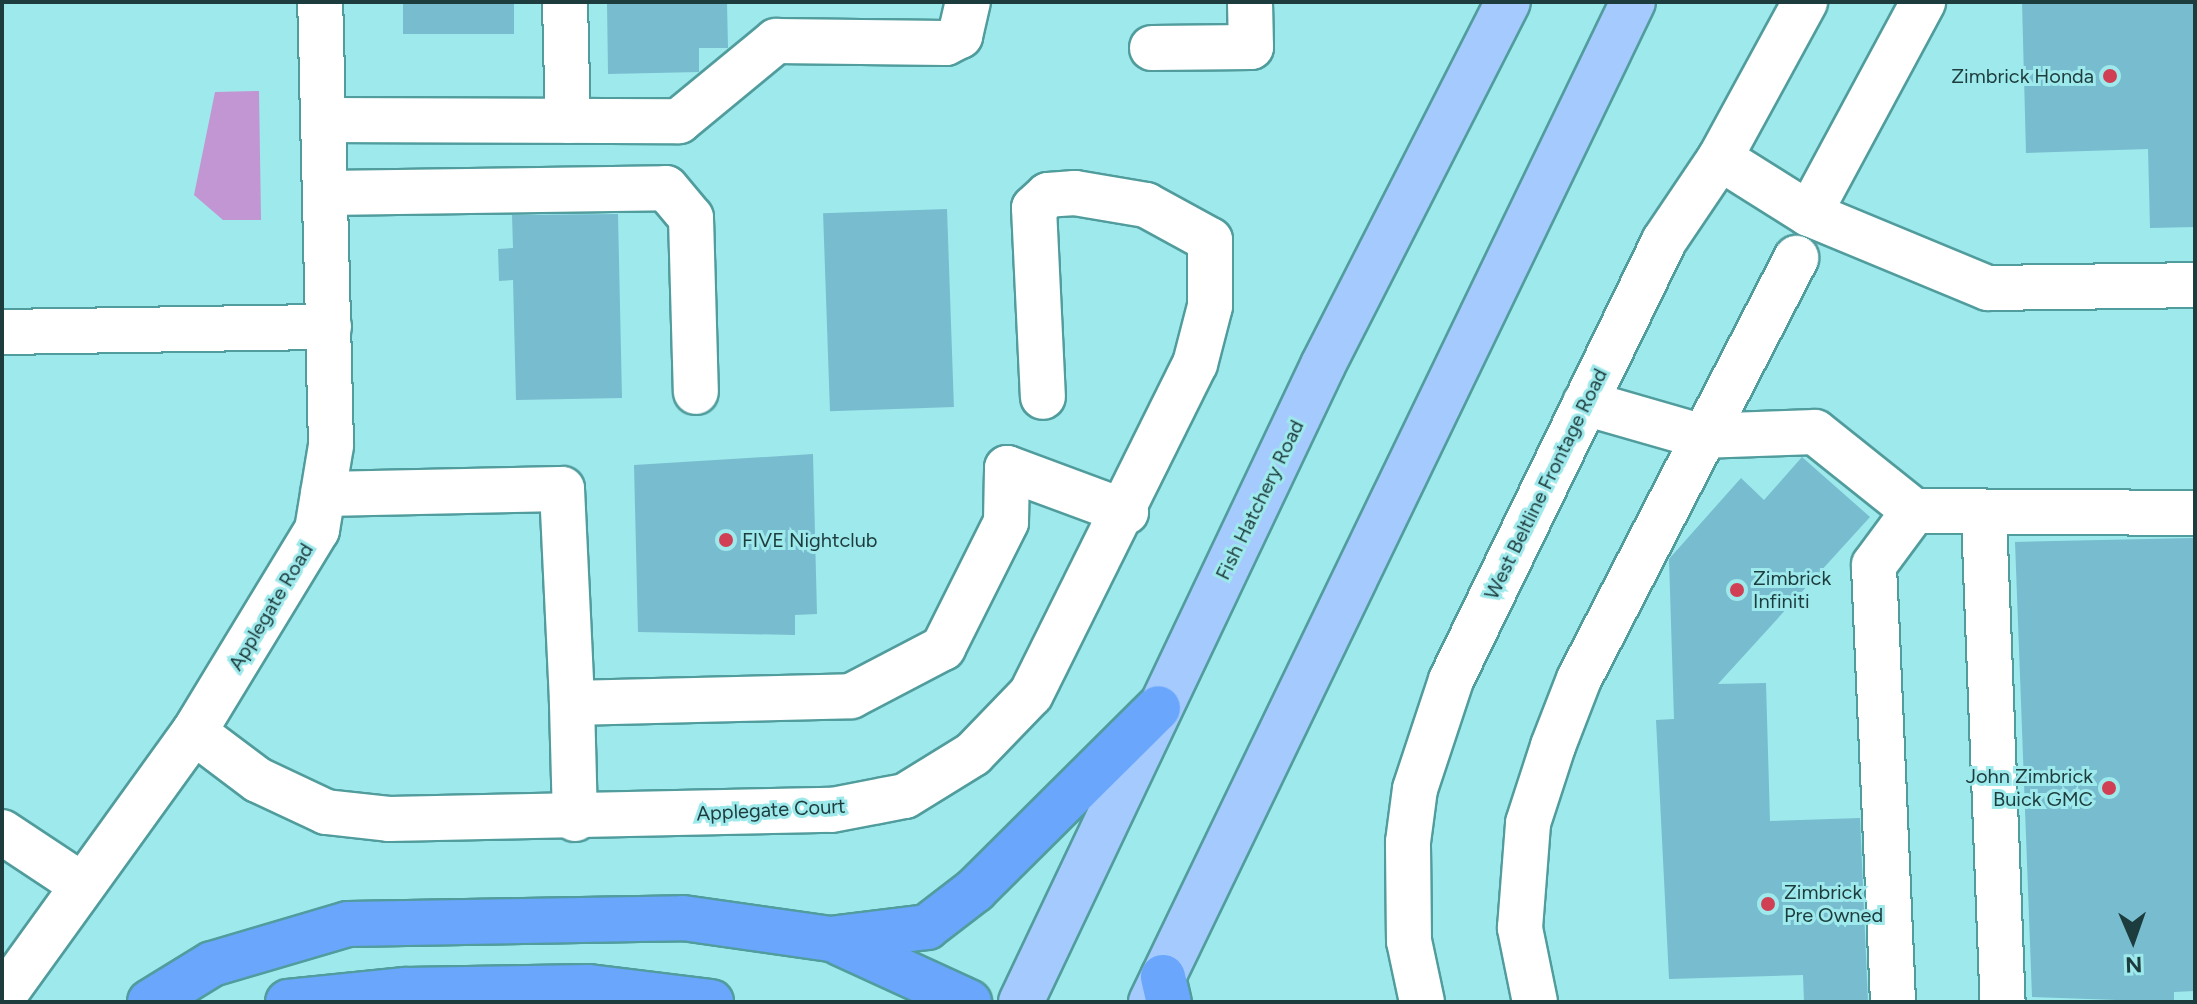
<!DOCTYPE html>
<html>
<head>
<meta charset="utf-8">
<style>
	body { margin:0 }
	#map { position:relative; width:2197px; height:1004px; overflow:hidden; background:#9ee9eb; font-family:Figtree,sans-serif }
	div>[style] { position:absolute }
	.water>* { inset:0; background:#c296d2 }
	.building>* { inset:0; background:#78bccf; transform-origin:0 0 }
	.roads { filter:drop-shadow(2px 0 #519c9d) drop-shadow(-2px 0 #519c9d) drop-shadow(0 2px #519c9d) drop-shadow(0 -2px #519c9d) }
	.minor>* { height:44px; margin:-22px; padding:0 22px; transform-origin:22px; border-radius:22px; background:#fff }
	.major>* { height:44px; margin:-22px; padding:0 22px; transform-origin:22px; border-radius:22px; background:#a5cafd }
	.highway>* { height:44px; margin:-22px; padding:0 22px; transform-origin:22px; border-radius:22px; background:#69a6fc }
	.dots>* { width:22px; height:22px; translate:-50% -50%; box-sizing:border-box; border:4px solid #9ee9eb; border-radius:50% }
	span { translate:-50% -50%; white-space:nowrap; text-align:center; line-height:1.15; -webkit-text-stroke:6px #9ee9eb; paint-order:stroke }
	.poi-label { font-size:20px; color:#1d3c3d }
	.right { translate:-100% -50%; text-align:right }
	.left { translate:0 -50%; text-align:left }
	.street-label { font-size:20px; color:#1d3c3d }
	.frame { position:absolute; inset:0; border:4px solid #1d3c3d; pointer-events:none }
	.north { position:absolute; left:2093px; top:900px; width:80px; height:80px; -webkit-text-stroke:6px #9ee9eb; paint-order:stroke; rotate:178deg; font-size:22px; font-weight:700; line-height:32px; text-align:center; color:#1d3c3d }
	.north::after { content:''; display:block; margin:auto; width:28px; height:36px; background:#1d3c3d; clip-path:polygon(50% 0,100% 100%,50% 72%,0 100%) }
</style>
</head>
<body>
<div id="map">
	<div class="water">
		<i style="clip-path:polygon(259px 91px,261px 220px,223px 220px,194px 195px,215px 92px)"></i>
	</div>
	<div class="building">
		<i style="left:403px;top:2px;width:111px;height:32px"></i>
		<i style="clip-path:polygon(607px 2px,727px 2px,728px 48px,699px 48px,699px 72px,608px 74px)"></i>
		<i style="clip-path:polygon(2022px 2px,2195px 2px,2195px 227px,2150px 228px,2148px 149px,2026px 153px)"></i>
		<i style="left:947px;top:209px;width:198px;height:124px;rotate:88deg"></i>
		<i style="clip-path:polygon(618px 214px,622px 398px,516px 400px,513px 280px,499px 281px,498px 249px,513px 248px,512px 215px)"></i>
		<i style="clip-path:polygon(813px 454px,817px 614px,795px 615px,795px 635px,638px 632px,634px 465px)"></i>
		<i style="clip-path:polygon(1802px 457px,1870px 517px,1718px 684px,1766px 683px,1770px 821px,1860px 818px,1868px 1002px,1804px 1002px,1803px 975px,1669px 979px,1656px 720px,1674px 719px,1669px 559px,1741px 478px,1764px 500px)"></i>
		<i style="clip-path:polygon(2193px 538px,2195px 991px,2174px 992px,2174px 1002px,2032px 997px,2015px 542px)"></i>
	</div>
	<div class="roads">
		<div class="minor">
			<i style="left:565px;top:2px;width:119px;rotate:88.6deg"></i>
			<i style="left:1152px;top:48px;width:99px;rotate:-0.6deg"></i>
			<i style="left:1251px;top:47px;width:45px;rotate:-91.3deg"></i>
			<i style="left:323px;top:120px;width:356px;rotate:0.2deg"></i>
			<i style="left:679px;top:121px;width:126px;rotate:-39.5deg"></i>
			<i style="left:776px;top:41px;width:170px;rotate:0.7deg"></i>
			<i style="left:946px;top:43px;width:16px;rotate:-27deg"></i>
			<i style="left:960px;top:36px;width:35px;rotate:-77deg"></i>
			<i style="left:1720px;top:158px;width:105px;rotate:32.2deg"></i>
			<i style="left:1809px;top:214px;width:194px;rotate:22.5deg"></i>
			<i style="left:1988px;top:288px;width:207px;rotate:-0.8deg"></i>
			<i style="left:326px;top:193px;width:340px;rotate:-0.8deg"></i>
			<i style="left:666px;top:188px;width:39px;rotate:50deg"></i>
			<i style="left:691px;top:218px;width:174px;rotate:88.4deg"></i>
			<i style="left:1809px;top:214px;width:241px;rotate:-61.7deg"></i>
			<i style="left:2px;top:332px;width:327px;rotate:-0.9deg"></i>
			<i style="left:1585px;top:403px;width:120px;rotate:16deg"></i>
			<i style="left:1700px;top:436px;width:115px;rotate:-2deg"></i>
			<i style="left:1815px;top:432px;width:127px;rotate:38.6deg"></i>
			<i style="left:1914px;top:511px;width:281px;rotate:0.4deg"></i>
			<i style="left:323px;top:494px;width:239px;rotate:-1.2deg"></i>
			<i style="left:562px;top:489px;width:214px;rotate:87.3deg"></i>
			<i style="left:1984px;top:517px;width:485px;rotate:87.8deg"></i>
			<i style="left:194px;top:732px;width:80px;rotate:36.9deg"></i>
			<i style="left:258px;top:780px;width:75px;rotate:25.2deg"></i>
			<i style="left:326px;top:812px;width:63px;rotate:6.3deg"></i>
			<i style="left:389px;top:819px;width:443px;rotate:-1.2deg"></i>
			<i style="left:832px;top:810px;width:74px;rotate:-10.9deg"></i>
			<i style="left:905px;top:796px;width:80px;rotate:-31.7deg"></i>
			<i style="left:973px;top:754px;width:83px;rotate:-46deg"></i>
			<i style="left:1031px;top:694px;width:369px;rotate:-63.6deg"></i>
			<i style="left:1195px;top:364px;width:60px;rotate:-75.5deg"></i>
			<i style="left:1210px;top:306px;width:66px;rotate:-90deg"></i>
			<i style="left:1210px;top:240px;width:73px;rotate:-151.3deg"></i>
			<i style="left:1146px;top:205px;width:72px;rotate:-170.4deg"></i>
			<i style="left:1075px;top:193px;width:27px;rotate:176deg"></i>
			<i style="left:1048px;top:195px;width:19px;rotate:137deg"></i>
			<i style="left:1034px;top:208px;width:189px;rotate:87.3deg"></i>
			<i style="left:575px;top:819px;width:116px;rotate:-91.5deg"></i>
			<i style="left:572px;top:703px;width:279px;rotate:-1.4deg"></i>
			<i style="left:851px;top:696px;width:104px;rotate:-27.6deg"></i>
			<i style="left:943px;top:648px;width:141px;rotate:-63.4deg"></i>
			<i style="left:1006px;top:522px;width:54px;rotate:-88.9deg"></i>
			<i style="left:1007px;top:468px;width:127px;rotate:20.3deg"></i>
			<i style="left:2px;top:832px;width:96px;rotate:33.5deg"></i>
			<i style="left:2px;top:998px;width:328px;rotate:-54.2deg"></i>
			<i style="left:194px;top:732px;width:237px;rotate:-58.7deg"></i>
			<i style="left:317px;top:530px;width:86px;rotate:-80.6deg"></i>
			<i style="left:331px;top:445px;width:443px;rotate:-91.4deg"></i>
			<i style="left:1422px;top:1002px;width:62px;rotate:-102deg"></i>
			<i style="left:1409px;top:941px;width:99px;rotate:-90.6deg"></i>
			<i style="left:1408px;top:842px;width:53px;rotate:-82.5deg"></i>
			<i style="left:1415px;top:789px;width:115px;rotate:-71.7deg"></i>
			<i style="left:1451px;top:680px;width:488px;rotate:-64.1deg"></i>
			<i style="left:1664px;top:241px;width:100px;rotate:-56deg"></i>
			<i style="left:1720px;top:158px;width:178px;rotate:-61.4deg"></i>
			<i style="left:1535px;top:1002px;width:76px;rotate:-101.5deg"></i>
			<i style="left:1520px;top:928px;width:105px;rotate:-85.6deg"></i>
			<i style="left:1528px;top:823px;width:81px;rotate:-72deg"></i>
			<i style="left:1553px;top:746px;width:72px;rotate:-68.8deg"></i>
			<i style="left:1579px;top:679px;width:474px;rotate:-62.7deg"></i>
			<i style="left:1893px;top:1002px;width:437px;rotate:-92.5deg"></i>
			<i style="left:1874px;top:565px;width:67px;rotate:-53.5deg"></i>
		</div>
		<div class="major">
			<i style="left:1021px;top:1002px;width:705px;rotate:-64.63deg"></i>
			<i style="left:1323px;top:365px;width:407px;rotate:-63deg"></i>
			<i style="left:1151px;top:1002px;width:1110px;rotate:-64.27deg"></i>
		</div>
		<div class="highway">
			<i style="left:840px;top:943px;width:142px;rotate:24.6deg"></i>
			<i style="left:1163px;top:977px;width:26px;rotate:77deg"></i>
			<i style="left:150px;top:1002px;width:73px;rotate:-31.5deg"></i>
			<i style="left:212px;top:964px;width:142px;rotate:-16.4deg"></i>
			<i style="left:348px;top:924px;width:335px;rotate:-1deg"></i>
			<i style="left:683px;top:918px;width:149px;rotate:8.1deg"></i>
			<i style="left:831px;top:939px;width:97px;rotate:-7.1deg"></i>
			<i style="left:927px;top:927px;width:61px;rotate:-37.6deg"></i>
			<i style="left:975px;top:890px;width:258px;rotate:-44.8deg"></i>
			<i style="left:288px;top:1002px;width:118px;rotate:-5.9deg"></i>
			<i style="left:405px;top:990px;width:184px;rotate:-0.9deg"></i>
			<i style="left:589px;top:987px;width:123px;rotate:7deg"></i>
		</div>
	</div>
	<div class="dots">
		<i style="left:2110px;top:76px;background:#d03f53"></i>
		<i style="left:726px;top:540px;background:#d03f53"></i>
		<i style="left:1737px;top:590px;background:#d03f53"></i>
		<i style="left:2109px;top:788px;background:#d03f53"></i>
		<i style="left:1768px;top:904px;background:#d03f53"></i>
	</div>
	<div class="poi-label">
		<span class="right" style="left:2094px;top:76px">Zimbrick Honda</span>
		<span class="left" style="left:742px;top:540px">FIVE Nightclub</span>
		<span class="left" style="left:1753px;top:590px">Zimbrick<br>Infiniti</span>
		<span class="right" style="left:2093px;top:788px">John Zimbrick<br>Buick GMC</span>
		<span class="left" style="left:1784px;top:904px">Zimbrick<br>Pre Owned</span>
	</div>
	<div class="street-label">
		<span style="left:1546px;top:484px;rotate:-64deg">West Beltline Frontage Road</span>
		<span style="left:1260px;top:500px;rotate:-64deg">Fish Hatchery Road</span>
		<span style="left:271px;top:607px;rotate:-59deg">Applegate Road</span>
		<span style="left:771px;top:810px;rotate:-3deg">Applegate Court</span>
	</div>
	<div class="frame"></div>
	<div class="north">N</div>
</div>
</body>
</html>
